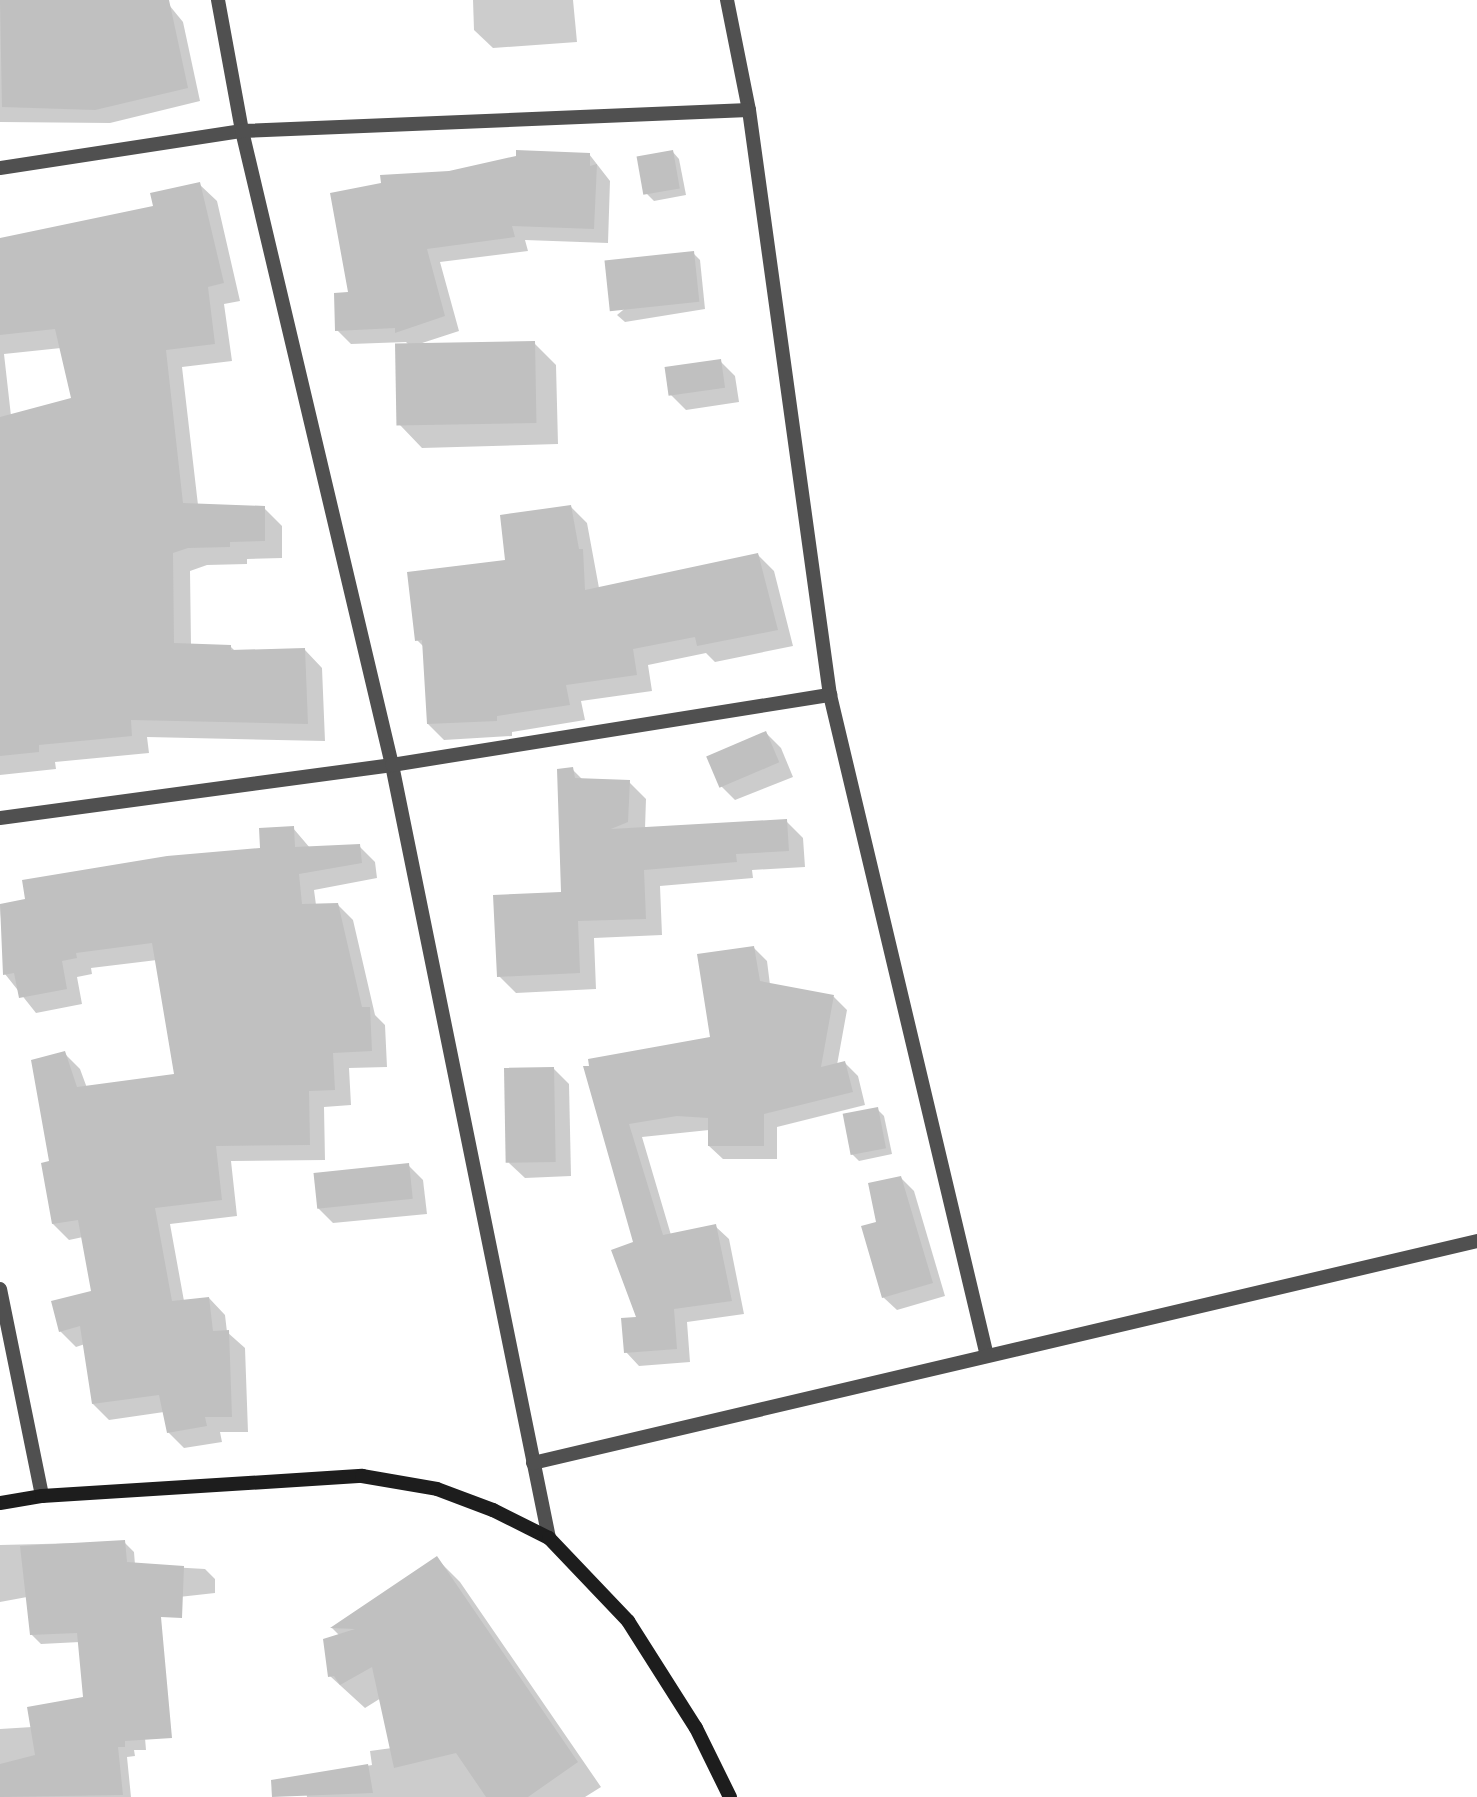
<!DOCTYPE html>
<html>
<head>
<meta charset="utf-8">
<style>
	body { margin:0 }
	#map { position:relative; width:1477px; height:1797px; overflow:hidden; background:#fff; font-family:Poppins,sans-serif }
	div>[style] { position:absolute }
	.shadow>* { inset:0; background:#0003 }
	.building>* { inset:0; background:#c0c0c0; transform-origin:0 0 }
	.street>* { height:14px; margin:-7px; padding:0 7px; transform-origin:7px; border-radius:7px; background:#505050 }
	.secondary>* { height:14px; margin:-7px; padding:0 7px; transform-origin:7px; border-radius:7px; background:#1d1d1d }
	span { translate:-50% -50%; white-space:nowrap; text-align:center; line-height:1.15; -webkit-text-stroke:6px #fff; paint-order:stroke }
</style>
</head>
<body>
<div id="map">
	<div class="shadow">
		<i style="clip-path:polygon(0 0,165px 0,183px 22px,200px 101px,110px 123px,0 122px)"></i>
		<i style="clip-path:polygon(473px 0,573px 0,577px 42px,493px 48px,474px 30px)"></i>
		<i style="clip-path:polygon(672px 151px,679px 159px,686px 195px,654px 201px,647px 194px)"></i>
		<i style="clip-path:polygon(589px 154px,610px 181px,608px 243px,525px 240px,528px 251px,440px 262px,459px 331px,416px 345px,534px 343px,556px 365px,558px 444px,422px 448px,400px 425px,410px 346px,406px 342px,351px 344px,337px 330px,350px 294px,450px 172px)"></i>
		<i style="clip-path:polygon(evenodd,199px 184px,217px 201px,240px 301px,224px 304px,232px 361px,182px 367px,198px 505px,264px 508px,282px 526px,282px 558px,247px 559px,247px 564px,207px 565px,190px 571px,191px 645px,230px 646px,236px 652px,305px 650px,322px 668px,325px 741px,147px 737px,149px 753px,55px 762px,56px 769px,0 775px,0 241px,155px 207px,199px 184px,61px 348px,73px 399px,11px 416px,4px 354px,61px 348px)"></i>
		<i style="clip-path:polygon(693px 253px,700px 260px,705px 309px,625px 322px,617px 315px)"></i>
		<i style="clip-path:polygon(720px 361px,735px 376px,739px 402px,686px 410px,671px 395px)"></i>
		<i style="clip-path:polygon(571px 507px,587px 523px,599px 588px,758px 555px,774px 571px,793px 646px,715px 662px,706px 653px,648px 665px,652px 691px,581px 701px,585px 720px,512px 732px,512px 736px,444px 740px,428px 724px,424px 647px,417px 640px)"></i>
		<i style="clip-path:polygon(766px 733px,781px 748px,793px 777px,735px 800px,720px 785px)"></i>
		<i style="clip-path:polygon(572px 769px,583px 780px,629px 782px,646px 799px,645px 829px,786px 821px,803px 838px,805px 867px,752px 870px,753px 878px,660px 886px,662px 935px,594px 938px,596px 989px,516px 993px,499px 976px,563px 894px)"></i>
		<i style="clip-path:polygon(293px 828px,310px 848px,359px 846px,375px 862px,377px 878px,314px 890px,316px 905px,337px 904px,353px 920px,375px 1015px,385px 1025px,387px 1067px,349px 1068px,351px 1105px,324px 1107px,325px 1160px,231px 1161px,237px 1216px,170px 1224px,184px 1301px,209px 1298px,225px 1315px,227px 1332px,245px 1348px,248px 1432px,220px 1432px,222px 1442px,184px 1448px,168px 1432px,164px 1412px,109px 1420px,93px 1404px,85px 1344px,76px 1347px,60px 1331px,93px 1292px,83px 1237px,69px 1240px,53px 1224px,51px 1163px,64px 1053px,80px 1069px,87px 1088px,176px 1076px,157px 960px,91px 968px,92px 974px,77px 977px,82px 1004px,36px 1013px,5px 974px,0 905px,262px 850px)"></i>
		<i style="clip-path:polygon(753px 947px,767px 961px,770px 985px,834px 997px,847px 1010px,837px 1065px,845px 1063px,858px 1076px,865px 1105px,777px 1127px,777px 1159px,723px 1159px,709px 1146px,709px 1130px,642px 1137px,671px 1235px,715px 1226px,729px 1239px,744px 1314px,687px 1322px,690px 1362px,639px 1366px,626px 1352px,638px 1319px,636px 1243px,585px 1068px,712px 1038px)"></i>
		<i style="clip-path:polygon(554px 1069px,569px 1084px,571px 1176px,525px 1178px,509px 1163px)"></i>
		<i style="clip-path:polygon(877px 1109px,884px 1116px,892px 1154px,859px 1161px,852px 1154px)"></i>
		<i style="clip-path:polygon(408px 1165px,423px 1180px,427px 1214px,333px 1223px,318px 1208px)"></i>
		<i style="clip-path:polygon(901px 1178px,914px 1191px,945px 1296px,897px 1310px,883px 1297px,878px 1223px)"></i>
		<i style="clip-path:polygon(124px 1542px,134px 1552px,135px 1565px,205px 1569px,215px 1579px,215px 1593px,134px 1602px,146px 1750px,134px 1750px,135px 1756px,127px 1757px,131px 1797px,0 1797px,0 1729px,32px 1727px,85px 1698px,80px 1642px,41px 1644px,31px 1634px,27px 1597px,0 1602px,0 1545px)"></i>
		<i style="clip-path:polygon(436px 1558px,460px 1582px,601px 1787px,585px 1797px,307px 1797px,304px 1777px,372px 1765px,370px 1751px,392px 1748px,381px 1698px,365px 1708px,330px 1676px,340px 1636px,332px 1628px)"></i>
	</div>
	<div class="building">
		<i style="clip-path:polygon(0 0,169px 0,188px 88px,95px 110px,2px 107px)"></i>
		<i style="clip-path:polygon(516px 150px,590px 153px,590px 166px,597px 164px,594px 229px,512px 226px,515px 237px,427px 249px,445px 316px,395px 333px,395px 328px,335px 331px,334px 293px,348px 292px,330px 193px,381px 183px,380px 175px,449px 171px,516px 156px)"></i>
		<i style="left:673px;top:150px;width:39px;height:37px;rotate:80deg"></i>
		<i style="clip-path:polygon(200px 182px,224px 283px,208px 287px,215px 344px,166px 350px,183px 503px,265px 506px,265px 541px,230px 542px,230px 547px,188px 548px,173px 553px,174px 643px,231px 645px,231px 650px,305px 648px,308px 724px,131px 720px,132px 736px,39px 745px,39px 752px,0 756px,0 417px,71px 398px,55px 329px,0 335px,0 238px,153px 206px,150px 193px)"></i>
		<i style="left:694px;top:251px;width:51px;height:90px;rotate:84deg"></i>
		<i style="left:535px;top:341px;width:82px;height:140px;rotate:89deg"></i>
		<i style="left:721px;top:359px;width:29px;height:57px;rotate:82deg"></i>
		<i style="clip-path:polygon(571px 505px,579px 549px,583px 549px,585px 590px,758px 553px,778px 630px,697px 646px,695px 637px,633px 649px,637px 675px,566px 685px,570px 705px,497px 716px,497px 721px,427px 724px,422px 640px,415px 641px,407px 572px,505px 560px,500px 515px)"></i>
		<i style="left:766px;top:731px;width:34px;height:65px;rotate:67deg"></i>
		<i style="clip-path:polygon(573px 767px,575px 778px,630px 780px,628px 822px,611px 829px,787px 819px,789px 851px,736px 854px,737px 862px,644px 870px,646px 919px,578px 921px,580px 973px,497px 977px,493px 895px,561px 892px,557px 769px)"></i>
		<i style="clip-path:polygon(294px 826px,295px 847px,360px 844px,362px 863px,299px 874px,302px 904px,338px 903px,362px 1007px,370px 1007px,372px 1051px,333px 1053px,335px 1090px,309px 1091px,310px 1145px,216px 1146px,222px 1200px,155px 1208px,172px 1301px,209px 1297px,213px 1331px,229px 1330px,232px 1417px,205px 1417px,207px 1426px,167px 1433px,159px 1395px,92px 1404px,80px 1326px,59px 1332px,51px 1301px,91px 1291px,78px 1220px,52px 1224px,41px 1163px,49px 1161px,31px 1060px,65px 1051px,77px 1087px,174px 1074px,152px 943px,76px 953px,77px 958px,62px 961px,67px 989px,19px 998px,14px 973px,3px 975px,0 904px,25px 899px,22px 880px,167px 856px,260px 848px,259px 828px)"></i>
		<i style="clip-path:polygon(754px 946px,760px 981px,834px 995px,821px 1067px,845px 1061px,853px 1092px,764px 1114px,764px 1146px,708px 1146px,708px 1118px,677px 1116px,629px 1124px,663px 1235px,716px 1224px,732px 1301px,674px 1309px,677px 1349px,624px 1353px,621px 1318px,636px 1317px,611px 1250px,633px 1242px,583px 1066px,589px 1066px,588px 1059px,710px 1037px,697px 954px)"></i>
		<i style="left:554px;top:1067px;width:95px;height:50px;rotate:89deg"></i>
		<i style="left:878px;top:1107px;width:42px;height:36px;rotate:79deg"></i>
		<i style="left:409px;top:1163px;width:36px;height:96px;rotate:84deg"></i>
		<i style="clip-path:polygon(901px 1176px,933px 1283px,882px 1298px,861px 1226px,876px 1222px,868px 1183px)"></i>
		<i style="clip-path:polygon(125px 1540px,127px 1562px,184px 1566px,182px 1618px,161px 1617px,172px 1738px,125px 1741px,125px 1747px,118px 1747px,123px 1795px,0 1797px,0 1764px,35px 1755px,27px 1707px,83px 1697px,77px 1633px,30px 1635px,20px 1546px)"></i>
		<i style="clip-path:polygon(437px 1556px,578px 1762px,528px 1797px,486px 1797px,456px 1753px,394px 1768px,372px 1667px,340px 1685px,334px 1676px,328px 1677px,323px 1639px,355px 1629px,330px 1628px)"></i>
		<i style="clip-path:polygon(368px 1764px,373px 1793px,272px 1797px,271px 1780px)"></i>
	</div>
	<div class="street">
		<i style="left:218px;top:0;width:133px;rotate:79.6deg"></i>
		<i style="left:242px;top:131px;width:652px;rotate:76.69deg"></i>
		<i style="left:392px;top:765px;width:789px;rotate:78.52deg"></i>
		<i style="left:727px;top:0;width:112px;rotate:78.7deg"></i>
		<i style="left:749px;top:110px;width:591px;rotate:82.12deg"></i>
		<i style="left:830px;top:695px;width:679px;rotate:76.64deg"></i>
		<i style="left:0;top:168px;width:245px;rotate:-8.7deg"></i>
		<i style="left:242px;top:131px;width:507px;rotate:-2.37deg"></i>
		<i style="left:0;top:818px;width:396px;rotate:-7.7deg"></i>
		<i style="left:392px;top:765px;width:444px;rotate:-9.1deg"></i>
		<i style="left:0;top:1289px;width:211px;rotate:78.5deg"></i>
		<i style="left:533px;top:1463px;width:970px;rotate:-13.23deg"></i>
	</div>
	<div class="secondary">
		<i style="left:0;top:1503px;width:43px;rotate:-9.5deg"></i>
		<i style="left:42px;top:1496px;width:321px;rotate:-3.6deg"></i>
		<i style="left:362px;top:1476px;width:76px;rotate:9.8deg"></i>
		<i style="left:437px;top:1489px;width:60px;rotate:20.6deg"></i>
		<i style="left:493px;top:1510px;width:63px;rotate:26.6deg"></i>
		<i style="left:549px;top:1538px;width:115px;rotate:46.4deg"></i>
		<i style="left:628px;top:1621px;width:127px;rotate:57.6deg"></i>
		<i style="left:696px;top:1728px;width:77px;rotate:63.8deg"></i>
	</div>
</div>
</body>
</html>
